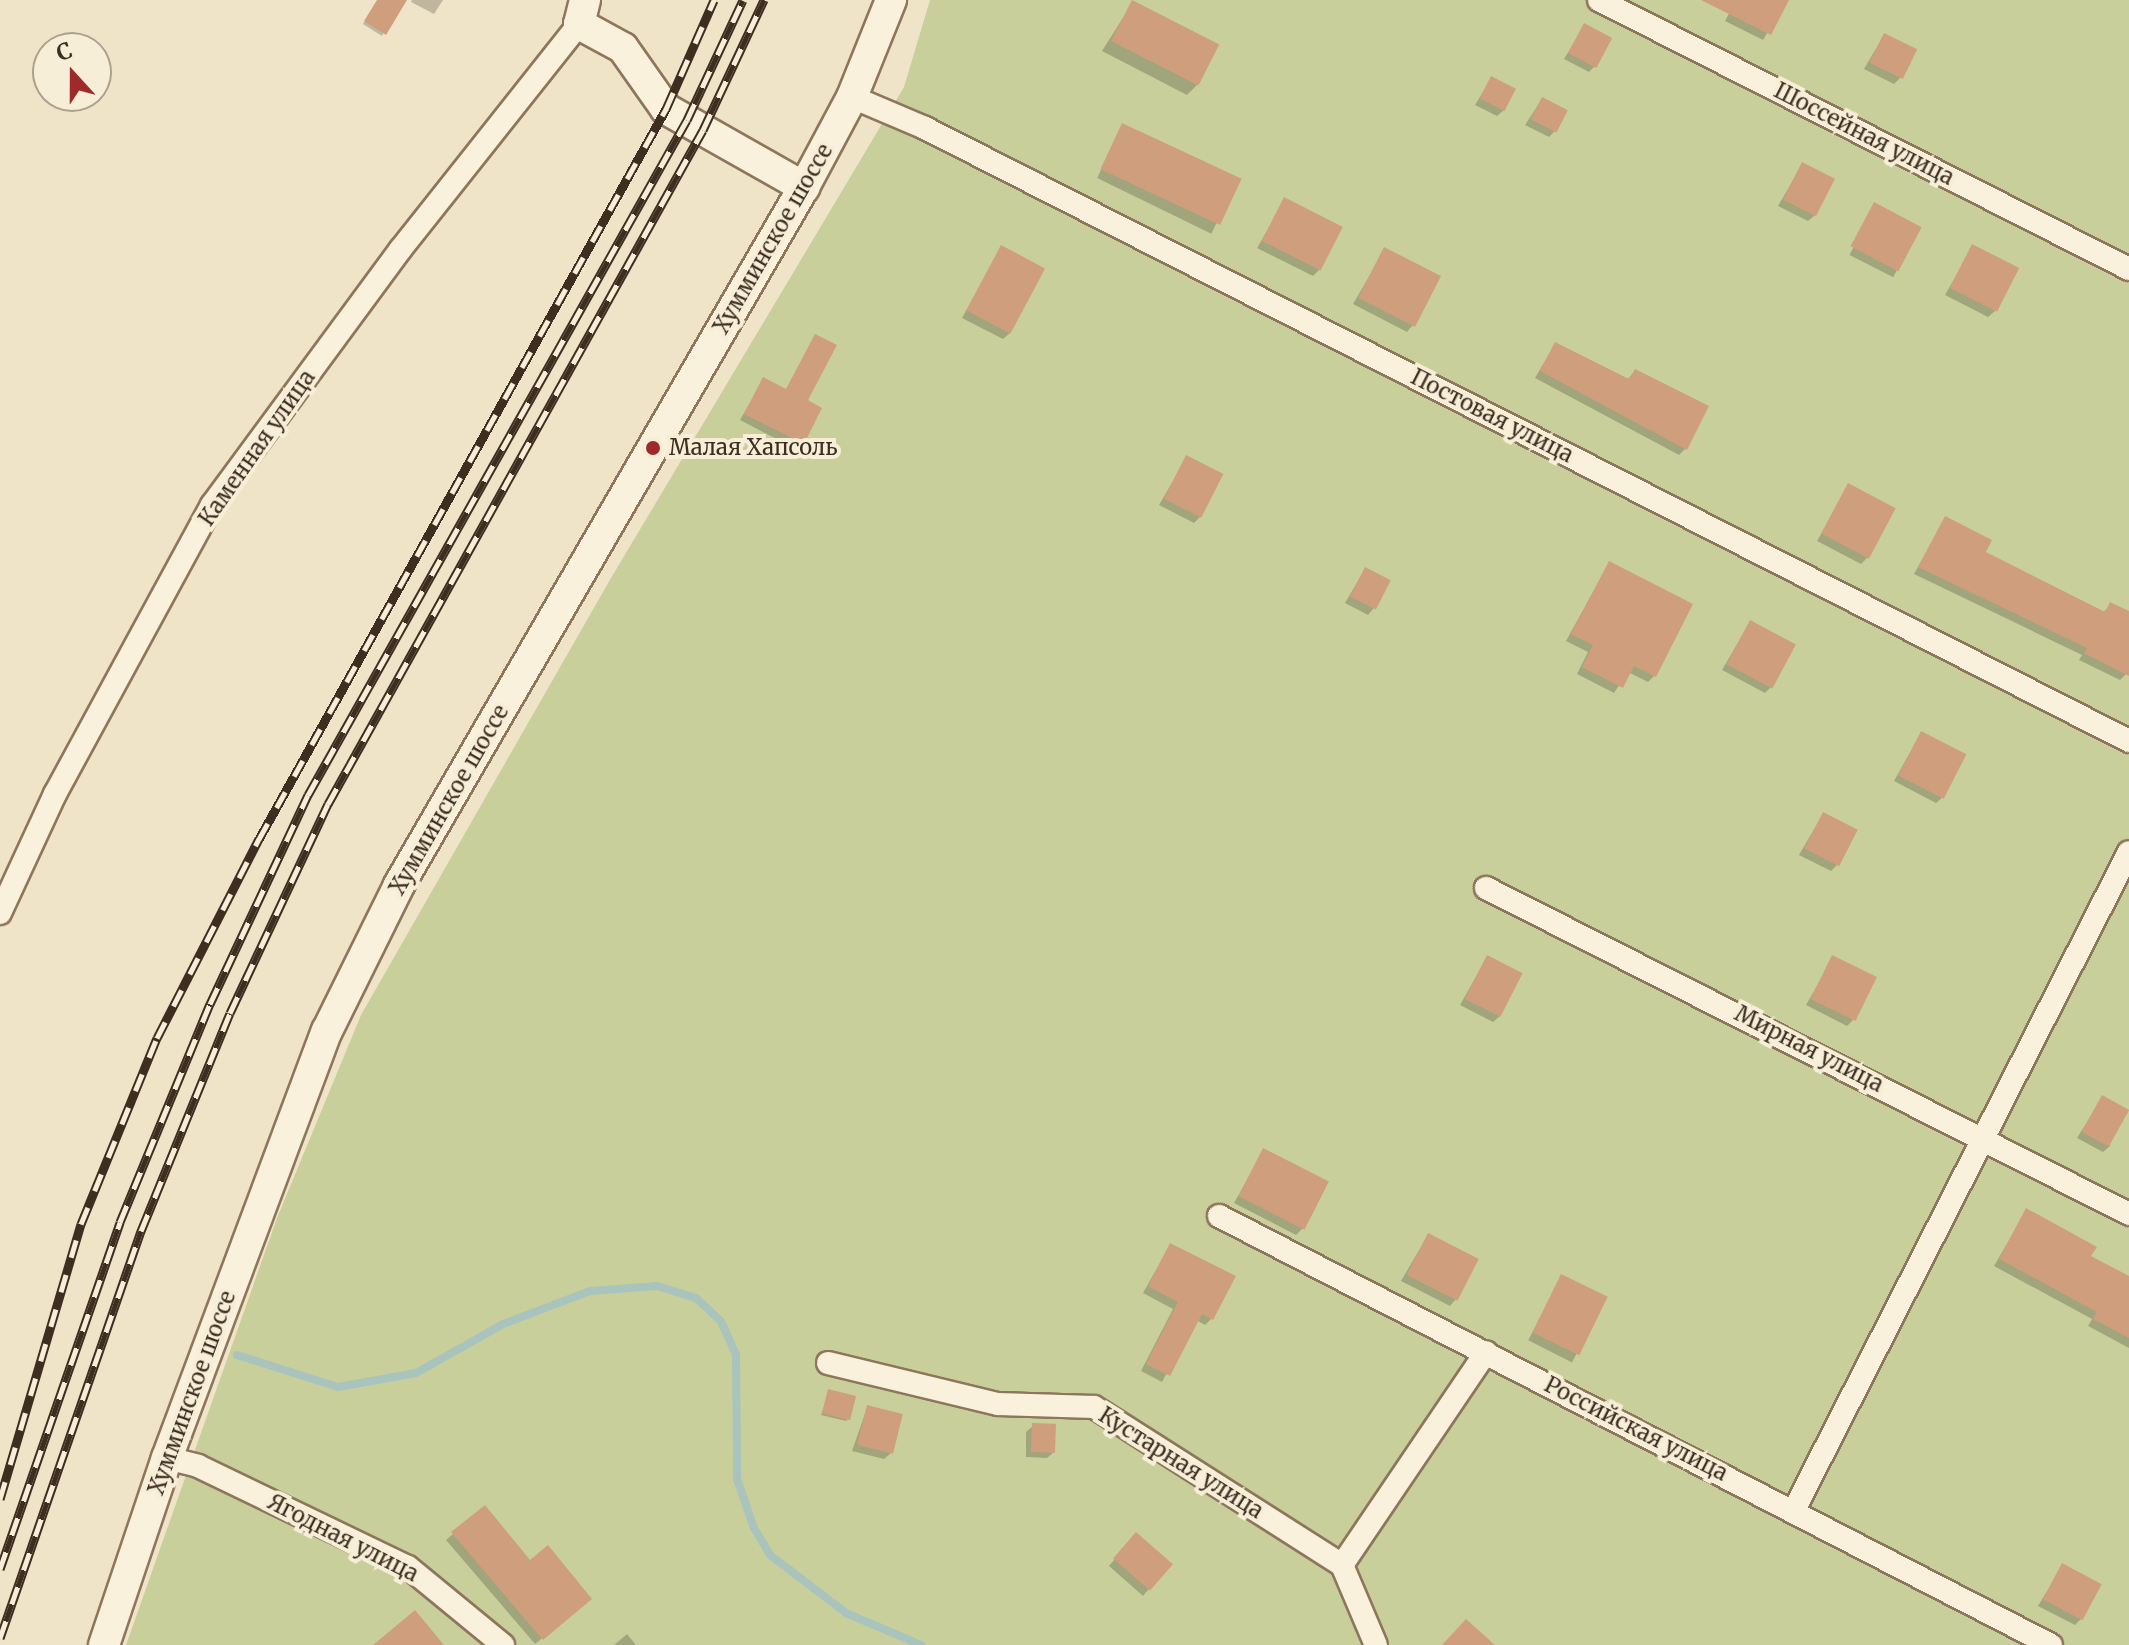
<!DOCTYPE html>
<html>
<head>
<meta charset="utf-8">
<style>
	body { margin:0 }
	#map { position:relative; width:2129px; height:1645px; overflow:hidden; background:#f0e4c8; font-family:Merriweather,serif }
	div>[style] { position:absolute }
	.green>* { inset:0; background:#c9cf9b }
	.shadow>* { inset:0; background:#0003; transform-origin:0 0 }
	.stream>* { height:8px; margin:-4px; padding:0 4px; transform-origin:4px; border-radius:4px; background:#a9c4bc }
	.building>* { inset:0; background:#cf9f7d; transform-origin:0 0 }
	.roads { filter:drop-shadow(2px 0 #8d765c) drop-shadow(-2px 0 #8d765c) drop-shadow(0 2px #8d765c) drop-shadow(0 -2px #8d765c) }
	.street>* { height:22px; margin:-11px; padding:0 11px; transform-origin:11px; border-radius:11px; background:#faf1dc }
	.secondary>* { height:30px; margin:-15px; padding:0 15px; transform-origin:15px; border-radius:15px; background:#faf1dc }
	.rail>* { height:9px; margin-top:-4.5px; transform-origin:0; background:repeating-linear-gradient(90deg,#f7eed8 0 18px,#3d2e20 0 36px); box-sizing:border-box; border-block:2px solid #3d2e20 }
	.dots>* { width:22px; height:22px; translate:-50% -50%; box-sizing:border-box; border:4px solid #f7eed8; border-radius:50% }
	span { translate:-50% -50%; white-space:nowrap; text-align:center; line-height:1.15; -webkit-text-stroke:8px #f7eed8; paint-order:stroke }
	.street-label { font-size:22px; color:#3d2e20 }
	.poi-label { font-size:22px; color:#3d2e20 }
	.left { translate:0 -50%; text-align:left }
	.north { position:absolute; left:32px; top:32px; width:80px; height:80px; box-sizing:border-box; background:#f7eed8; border:2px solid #ada18e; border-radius:50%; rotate:339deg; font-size:22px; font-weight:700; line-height:32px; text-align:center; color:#3d2e20 }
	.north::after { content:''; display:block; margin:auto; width:28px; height:36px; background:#9e2a2b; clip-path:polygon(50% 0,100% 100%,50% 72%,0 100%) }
</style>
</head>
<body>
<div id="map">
	<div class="green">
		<i style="clip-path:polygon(930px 0,2129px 0,2129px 1645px,126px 1645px,277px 1218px,361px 1015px,611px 578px,904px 87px)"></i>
	</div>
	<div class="shadow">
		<i style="clip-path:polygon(378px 0,397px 0,382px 36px,363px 24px)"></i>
		<i style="clip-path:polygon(443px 0,434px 14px,411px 2px,412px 0)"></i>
		<i style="clip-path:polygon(1736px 0,1787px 0,1763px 40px,1725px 21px)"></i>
		<i style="clip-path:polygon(1133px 2px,1197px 85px,1187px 95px,1102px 51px)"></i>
		<i style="clip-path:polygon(1584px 26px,1595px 66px,1589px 72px,1564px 59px)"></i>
		<i style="clip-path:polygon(1884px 35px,1900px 78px,1894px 84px,1864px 69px)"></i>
		<i style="clip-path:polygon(1491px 79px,1504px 110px,1497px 116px,1475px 105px)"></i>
		<i style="clip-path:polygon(1542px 99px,1555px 131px,1549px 137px,1525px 125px)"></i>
		<i style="left:1123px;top:125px;width:127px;height:59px;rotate:26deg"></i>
		<i style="clip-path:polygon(1802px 165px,1815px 215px,1808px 221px,1778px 206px)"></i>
		<i style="clip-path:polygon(1285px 200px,1319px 270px,1313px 276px,1257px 248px)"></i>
		<i style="left:1875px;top:205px;width:49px;height:56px;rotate:27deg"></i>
		<i style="clip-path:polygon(1973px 246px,1995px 311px,1988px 317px,1945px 295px)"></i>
		<i style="clip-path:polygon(1001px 248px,1010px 333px,1003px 339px,962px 318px)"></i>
		<i style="clip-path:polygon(1385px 249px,1413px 325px,1407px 332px,1353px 304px)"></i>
		<i style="clip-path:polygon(816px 336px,802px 443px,796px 449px,740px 420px,763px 380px,785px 391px)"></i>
		<i style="clip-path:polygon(1555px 344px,1627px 380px,1635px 371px,1706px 407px,1685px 449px,1679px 455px,1535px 378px)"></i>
		<i style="clip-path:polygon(1187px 457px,1200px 517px,1194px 523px,1159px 505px)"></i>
		<i style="clip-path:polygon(1849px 486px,1868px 557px,1861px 564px,1817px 541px)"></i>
		<i style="clip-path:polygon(1945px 519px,1983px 552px,2103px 613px,2111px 604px,2129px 614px,2126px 674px,2120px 680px,2079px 660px,2082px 655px,1914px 574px)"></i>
		<i style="clip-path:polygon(1609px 563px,1654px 676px,1648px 682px,1628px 672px,1614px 693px,1577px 674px,1588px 652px,1566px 641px)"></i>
		<i style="clip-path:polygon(1365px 569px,1374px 608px,1368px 615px,1345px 603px)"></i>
		<i style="clip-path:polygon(1750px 622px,1772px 686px,1765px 693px,1722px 670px)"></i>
		<i style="clip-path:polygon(1921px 733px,1943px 797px,1936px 803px,1894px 781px)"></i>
		<i style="clip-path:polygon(1823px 814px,1837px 865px,1831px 871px,1799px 855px)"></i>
		<i style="clip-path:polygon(1487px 957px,1500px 1016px,1493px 1022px,1460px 1005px)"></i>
		<i style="clip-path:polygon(1833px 958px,1853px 1020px,1847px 1026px,1806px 1005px)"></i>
		<i style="clip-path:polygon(2102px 1098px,2110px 1146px,2103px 1152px,2077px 1138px)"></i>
		<i style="clip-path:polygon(1264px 1150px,1303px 1228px,1296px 1235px,1234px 1203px)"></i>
		<i style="clip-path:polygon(2026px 1211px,2088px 1257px,2129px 1279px,2129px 1348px,2088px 1326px,2092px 1319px,1994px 1266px)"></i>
		<i style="clip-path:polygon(1428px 1235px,1456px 1299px,1450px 1306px,1401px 1281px)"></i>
		<i style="clip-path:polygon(1170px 1245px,1212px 1318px,1205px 1325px,1196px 1320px,1162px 1382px,1141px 1371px,1173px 1309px,1143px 1293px)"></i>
		<i style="left:1561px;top:1276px;width:49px;height:72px;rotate:27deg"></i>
		<i style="clip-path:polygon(829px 1392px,848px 1419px,846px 1421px,821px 1415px)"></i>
		<i style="clip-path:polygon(867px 1408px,891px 1453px,884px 1459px,852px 1451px)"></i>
		<i style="clip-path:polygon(1033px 1426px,1054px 1452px,1047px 1458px,1026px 1457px,1026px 1432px)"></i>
		<i style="clip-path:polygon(485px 1507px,530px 1562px,583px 1605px,535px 1644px,446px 1540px)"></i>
		<i style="clip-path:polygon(1130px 1541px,1149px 1589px,1143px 1596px,1109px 1566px)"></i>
		<i style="clip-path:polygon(2063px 1565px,2081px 1619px,2075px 1625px,2038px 1606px)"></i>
		<i style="clip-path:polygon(627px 1634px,636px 1645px,614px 1645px)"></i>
	</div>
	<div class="stream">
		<i style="left:237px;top:1355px;width:106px;rotate:17.6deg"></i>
		<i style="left:338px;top:1387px;width:79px;rotate:-10.2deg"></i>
		<i style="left:416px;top:1373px;width:100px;rotate:-29.4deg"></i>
		<i style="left:503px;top:1324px;width:93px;rotate:-20.8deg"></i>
		<i style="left:590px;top:1291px;width:67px;rotate:-4.3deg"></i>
		<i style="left:657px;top:1286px;width:41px;rotate:17.1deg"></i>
		<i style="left:696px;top:1298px;width:34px;rotate:43deg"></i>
		<i style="left:721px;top:1321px;width:37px;rotate:66deg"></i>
		<i style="left:736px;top:1355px;width:124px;rotate:89.5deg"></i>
		<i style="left:737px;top:1479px;width:52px;rotate:70.9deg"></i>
		<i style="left:754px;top:1528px;width:31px;rotate:59deg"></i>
		<i style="left:770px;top:1555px;width:96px;rotate:37.3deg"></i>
		<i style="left:846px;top:1613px;width:82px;rotate:23.1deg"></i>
	</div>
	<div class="building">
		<i style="clip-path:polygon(377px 0,407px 0,386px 35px,364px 21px)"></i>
		<i style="left:1132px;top:0;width:98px;height:46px;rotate:27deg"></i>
		<i style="clip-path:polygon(1701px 0,1789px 0,1771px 35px)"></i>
		<i style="left:1584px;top:23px;width:32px;height:34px;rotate:28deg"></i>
		<i style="left:1884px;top:33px;width:37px;height:33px;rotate:26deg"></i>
		<i style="left:1491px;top:76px;width:28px;height:25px;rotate:27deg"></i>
		<i style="left:1542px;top:97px;width:29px;height:25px;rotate:27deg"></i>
		<i style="left:1122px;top:123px;width:132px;height:51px;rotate:25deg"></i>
		<i style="left:1802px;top:162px;width:37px;height:42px;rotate:27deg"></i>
		<i style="left:1284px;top:197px;width:66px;height:49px;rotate:27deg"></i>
		<i style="left:1874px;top:202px;width:54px;height:50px;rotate:28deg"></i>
		<i style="left:1972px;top:244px;width:53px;height:49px;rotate:27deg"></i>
		<i style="left:1001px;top:245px;width:50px;height:74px;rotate:28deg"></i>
		<i style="left:1384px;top:247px;width:64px;height:57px;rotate:27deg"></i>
		<i style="clip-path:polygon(815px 334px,837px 345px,808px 400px,822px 408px,804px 444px,744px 414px,763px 377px,786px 389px)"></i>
		<i style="clip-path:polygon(1555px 342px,1629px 379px,1635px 369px,1709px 406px,1687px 450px,1540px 371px)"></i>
		<i style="left:1186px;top:455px;width:42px;height:49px;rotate:27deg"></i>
		<i style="left:1848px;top:483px;width:54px;height:57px;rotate:28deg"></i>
		<i style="clip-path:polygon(1945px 516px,1992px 540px,1986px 552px,2105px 612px,2110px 602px,2129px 611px,2129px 676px,2084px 653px,2087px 648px,1918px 567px)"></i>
		<i style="clip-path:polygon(1609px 561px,1693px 604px,1656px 677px,1634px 666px,1623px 688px,1582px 667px,1593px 645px,1571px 634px)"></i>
		<i style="left:1365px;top:567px;width:29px;height:33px;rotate:27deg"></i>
		<i style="left:1750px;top:620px;width:52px;height:50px;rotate:28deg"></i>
		<i style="left:1921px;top:731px;width:51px;height:50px;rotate:27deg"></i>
		<i style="left:1823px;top:812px;width:39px;height:41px;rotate:27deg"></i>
		<i style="left:1487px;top:955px;width:40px;height:49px;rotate:27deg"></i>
		<i style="left:1832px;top:955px;width:50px;height:49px;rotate:26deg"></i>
		<i style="left:2102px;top:1095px;width:31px;height:42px;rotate:29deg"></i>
		<i style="left:1263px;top:1148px;width:74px;height:54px;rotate:27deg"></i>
		<i style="clip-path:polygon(2026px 1208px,2097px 1247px,2091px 1256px,2129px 1276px,2129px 1338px,2093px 1319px,2097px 1312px,1999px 1259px)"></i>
		<i style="left:1428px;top:1233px;width:57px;height:47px;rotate:27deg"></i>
		<i style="clip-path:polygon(1170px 1243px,1236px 1276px,1213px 1320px,1202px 1314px,1170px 1376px,1146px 1364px,1178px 1302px,1148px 1286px)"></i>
		<i style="left:1561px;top:1274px;width:52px;height:65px;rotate:26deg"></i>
		<i style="left:828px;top:1389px;width:29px;height:25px;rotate:14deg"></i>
		<i style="left:867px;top:1405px;width:37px;height:41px;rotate:14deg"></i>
		<i style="left:1032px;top:1423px;width:24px;height:29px;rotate:2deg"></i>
		<i style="clip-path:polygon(485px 1505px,530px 1560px,548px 1545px,592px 1599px,543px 1640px,451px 1532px)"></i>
		<i style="left:1136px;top:1532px;width:49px;height:35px;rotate:41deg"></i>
		<i style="left:2062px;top:1563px;width:45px;height:41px;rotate:28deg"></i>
		<i style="clip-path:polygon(415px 1610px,444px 1645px,373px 1645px)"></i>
		<i style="clip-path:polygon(1466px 1619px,1495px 1645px,1442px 1645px)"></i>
	</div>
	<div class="roads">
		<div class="street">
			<i style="left:1599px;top:0;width:594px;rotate:26.91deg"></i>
			<i style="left:852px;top:97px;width:79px;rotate:23deg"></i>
			<i style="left:925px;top:128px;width:1351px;rotate:26.98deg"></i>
			<i style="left:1486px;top:888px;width:721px;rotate:26.88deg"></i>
			<i style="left:0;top:913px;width:131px;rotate:-65.2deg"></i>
			<i style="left:55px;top:794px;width:329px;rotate:-61.5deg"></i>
			<i style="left:212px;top:505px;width:317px;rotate:-53.6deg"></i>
			<i style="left:400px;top:250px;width:288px;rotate:-51.6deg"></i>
			<i style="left:1219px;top:1216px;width:936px;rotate:27.28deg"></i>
			<i style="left:828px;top:1363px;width:175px;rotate:13.6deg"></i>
			<i style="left:998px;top:1404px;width:96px;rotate:1.8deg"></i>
			<i style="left:1094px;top:1407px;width:294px;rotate:32.5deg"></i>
			<i style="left:1342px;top:1565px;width:87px;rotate:67deg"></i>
			<i style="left:167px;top:1458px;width:32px;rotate:14deg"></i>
			<i style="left:198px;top:1466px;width:233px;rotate:25.7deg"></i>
			<i style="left:408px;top:1567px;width:123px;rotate:39.4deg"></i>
			<i style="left:1794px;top:1510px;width:738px;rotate:-63.02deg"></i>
			<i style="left:1342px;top:1565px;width:257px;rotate:-55.9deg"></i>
		</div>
		<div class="secondary">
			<i style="left:585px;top:0;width:25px;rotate:104deg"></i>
			<i style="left:579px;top:24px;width:50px;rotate:28.6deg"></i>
			<i style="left:623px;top:48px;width:75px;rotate:54.8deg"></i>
			<i style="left:666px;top:109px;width:159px;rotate:29.5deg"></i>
			<i style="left:104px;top:1645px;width:197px;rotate:-71.4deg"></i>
			<i style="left:167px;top:1458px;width:456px;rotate:-69.5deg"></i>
			<i style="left:327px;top:1031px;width:163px;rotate:-63.7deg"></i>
			<i style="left:399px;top:885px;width:807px;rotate:-59.88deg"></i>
			<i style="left:804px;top:187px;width:102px;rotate:-61.9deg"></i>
			<i style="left:852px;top:97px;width:105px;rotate:-68.1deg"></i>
		</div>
	</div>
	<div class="rail">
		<i style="left:0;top:1499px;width:287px;rotate:-73.6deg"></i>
		<i style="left:81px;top:1224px;width:201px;rotate:-67.8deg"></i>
		<i style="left:157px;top:1038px;width:224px;rotate:-62.9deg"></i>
		<i style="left:259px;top:839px;width:836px;rotate:-60.86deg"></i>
		<i style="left:666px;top:109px;width:119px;rotate:-66.2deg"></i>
		<i style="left:0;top:1569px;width:367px;rotate:-70.9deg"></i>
		<i style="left:120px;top:1222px;width:236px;rotate:-67.6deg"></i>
		<i style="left:210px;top:1004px;width:231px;rotate:-64.9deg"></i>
		<i style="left:308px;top:795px;width:774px;rotate:-60.69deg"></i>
		<i style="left:687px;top:120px;width:132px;rotate:-65deg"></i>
		<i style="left:0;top:1638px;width:431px;rotate:-70.9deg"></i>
		<i style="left:141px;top:1231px;width:235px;rotate:-67.8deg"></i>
		<i style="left:230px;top:1013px;width:231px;rotate:-64.9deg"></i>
		<i style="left:328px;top:804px;width:771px;rotate:-60.91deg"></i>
		<i style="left:703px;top:130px;width:144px;rotate:-64.9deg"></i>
	</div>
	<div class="dots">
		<i style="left:653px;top:448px;background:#9e2a2b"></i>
	</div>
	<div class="street-label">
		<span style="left:1864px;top:134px;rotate:27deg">Шоссейная улица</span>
		<span style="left:773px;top:239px;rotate:-60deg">Хумминское шоссе</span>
		<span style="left:1492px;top:416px;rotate:27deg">Постовая улица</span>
		<span style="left:257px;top:448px;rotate:-55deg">Каменная улица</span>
		<span style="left:449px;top:800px;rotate:-60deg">Хумминское шоссе</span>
		<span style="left:1809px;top:1049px;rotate:27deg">Мирная улица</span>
		<span style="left:192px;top:1393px;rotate:-70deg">Хумминское шоссе</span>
		<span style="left:1636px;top:1429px;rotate:27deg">Российская улица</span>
		<span style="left:1181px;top:1463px;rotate:32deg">Кустарная улица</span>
		<span style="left:343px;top:1538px;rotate:27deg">Ягодная улица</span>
	</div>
	<div class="poi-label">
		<span class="left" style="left:669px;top:448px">Малая Хапсоль</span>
	</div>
	<div class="north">С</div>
</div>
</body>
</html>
